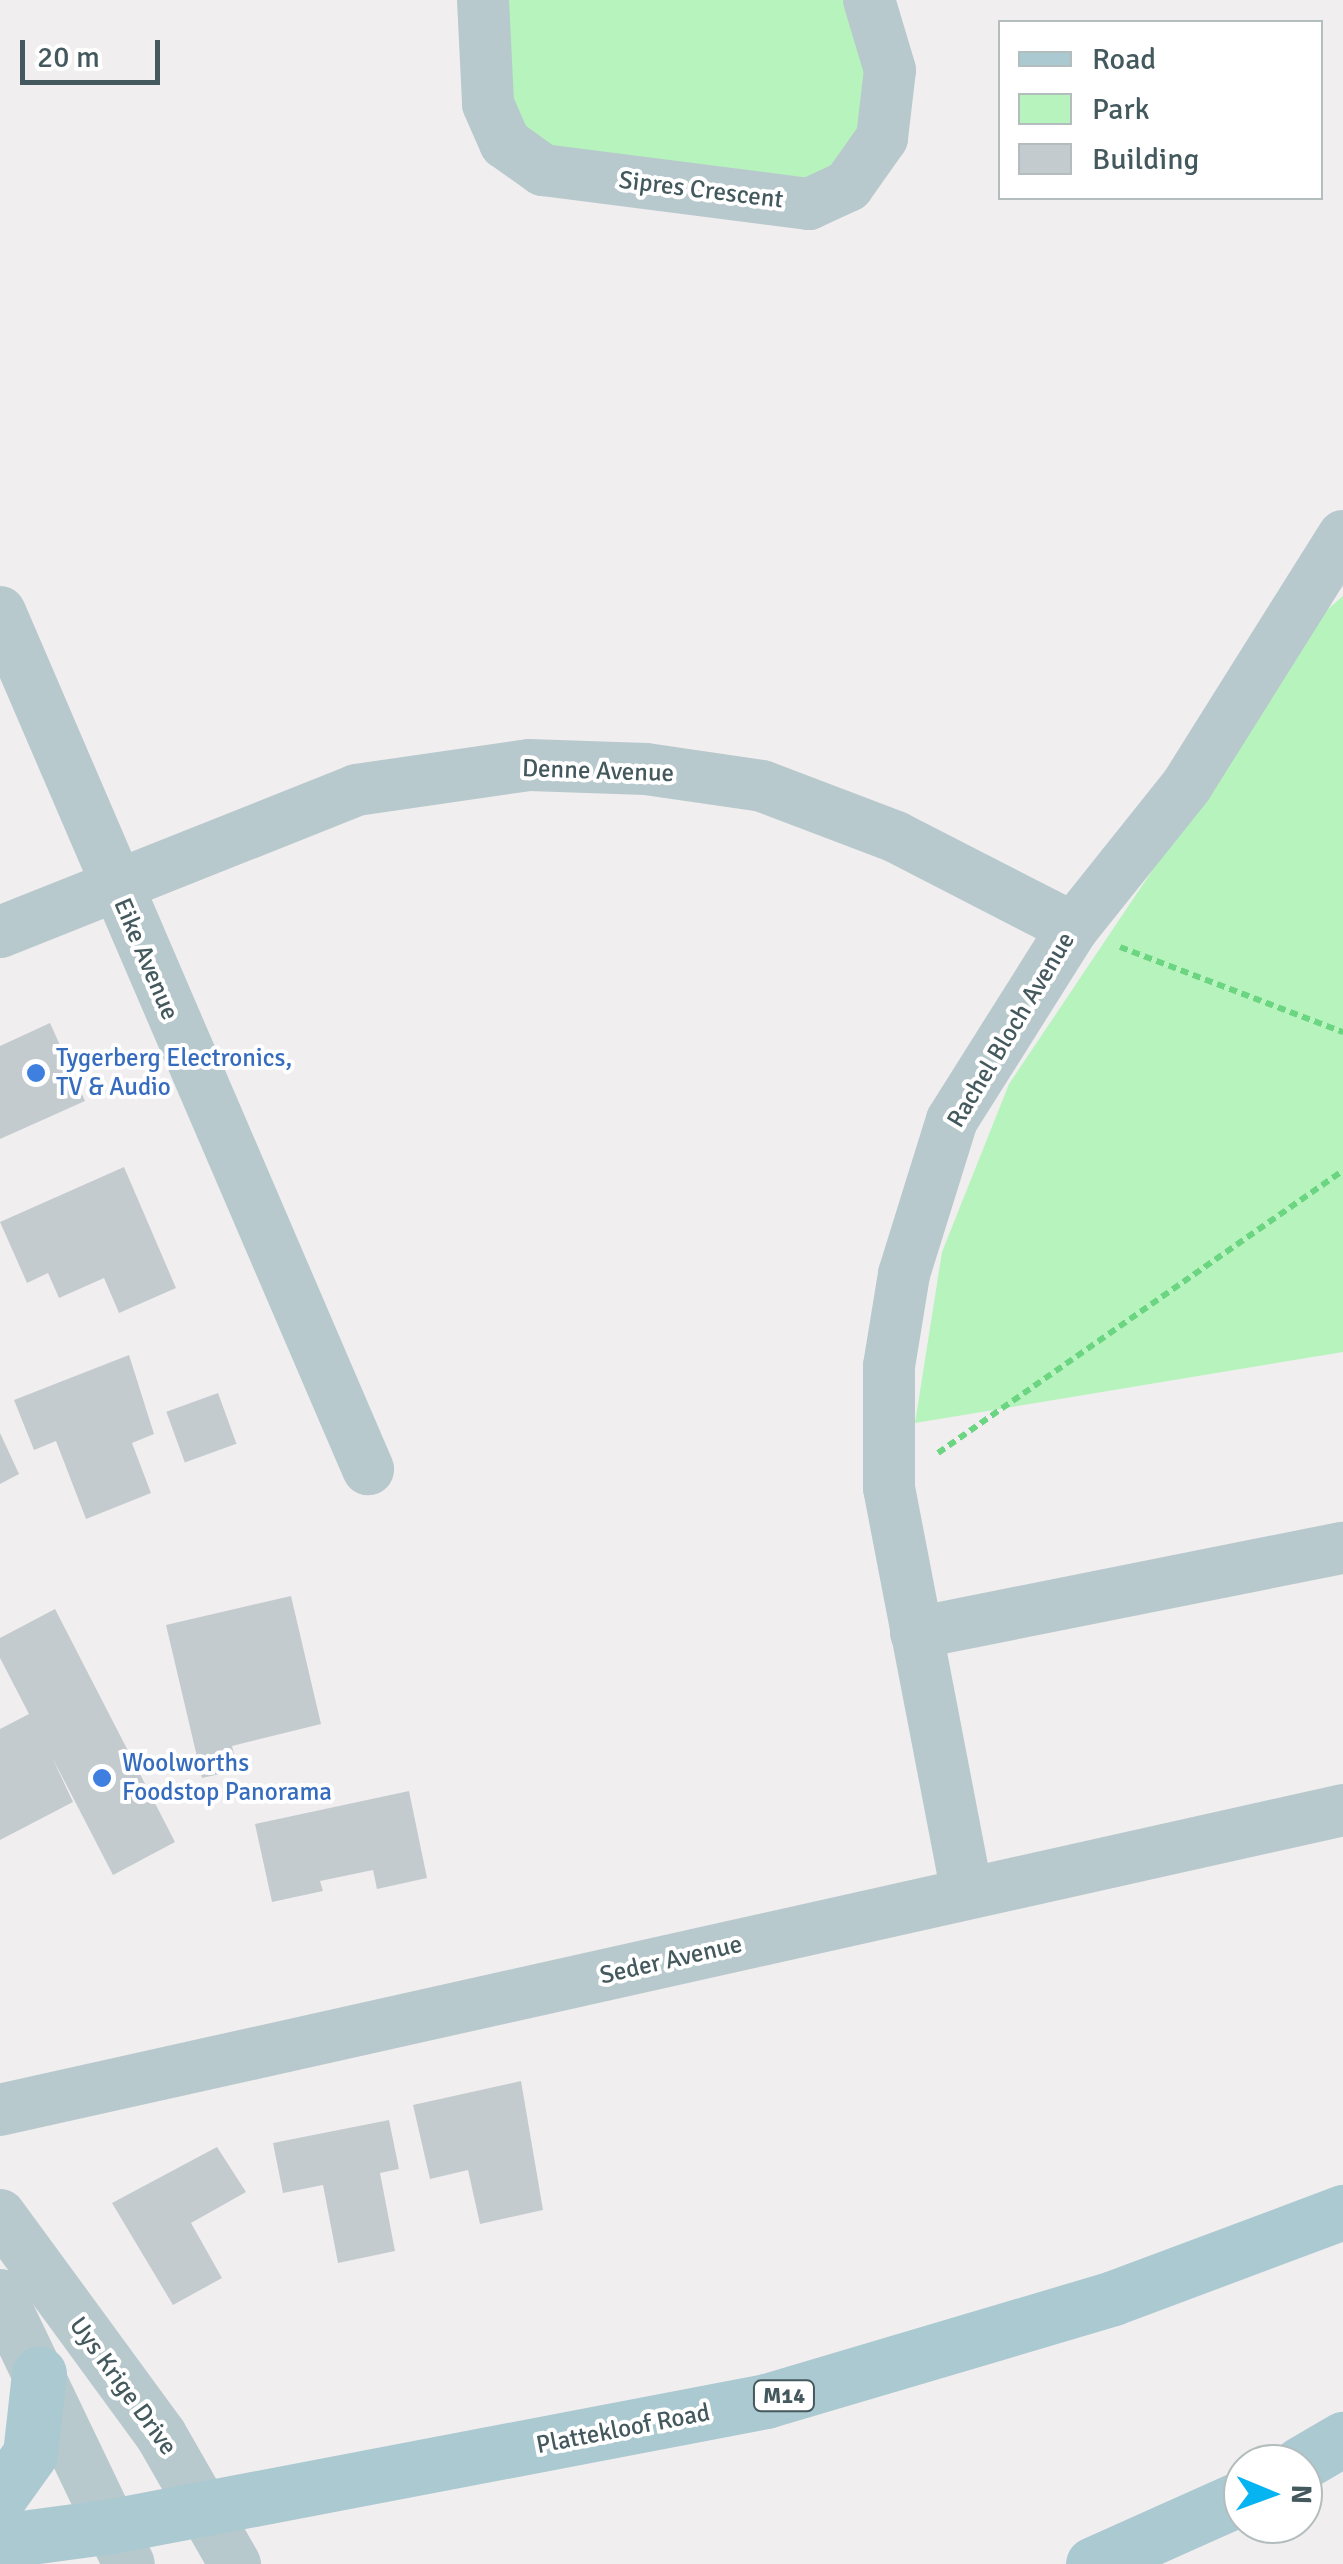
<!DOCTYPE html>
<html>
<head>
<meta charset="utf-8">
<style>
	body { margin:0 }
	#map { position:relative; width:1343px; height:2564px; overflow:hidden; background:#f1eeef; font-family:Signika,sans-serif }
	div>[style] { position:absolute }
	.green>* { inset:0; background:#b7f3bd }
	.building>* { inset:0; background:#c4cbce; transform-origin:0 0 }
	.path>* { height:6px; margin-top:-3px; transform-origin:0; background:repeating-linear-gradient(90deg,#6cd582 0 8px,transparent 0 13px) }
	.minor>* { height:52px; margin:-26px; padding:0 26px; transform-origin:26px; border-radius:26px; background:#b8c9cd }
	.major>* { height:55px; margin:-27.5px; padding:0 27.5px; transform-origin:27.5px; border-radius:27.5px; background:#abc9d0 }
	.dots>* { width:28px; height:28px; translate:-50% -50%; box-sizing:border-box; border:5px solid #fff; border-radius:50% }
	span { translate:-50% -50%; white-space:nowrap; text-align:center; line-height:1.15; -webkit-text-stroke:8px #fff; paint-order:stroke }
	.shield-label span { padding:2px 8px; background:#fff; border:2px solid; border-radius:8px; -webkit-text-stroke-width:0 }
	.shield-label { font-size:22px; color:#44595d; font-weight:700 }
	.street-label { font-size:25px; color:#44595d }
	.shop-label { font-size:25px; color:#366cbe }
	.left { translate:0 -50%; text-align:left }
	.legend { position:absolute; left:998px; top:20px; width:325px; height:180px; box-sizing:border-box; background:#fff; border:2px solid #b4bdbe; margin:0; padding:12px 18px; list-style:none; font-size:30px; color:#44595d }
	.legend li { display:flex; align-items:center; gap:20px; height:50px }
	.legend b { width:50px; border:2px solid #b4bdbe }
	.north { position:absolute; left:1223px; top:2444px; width:100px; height:100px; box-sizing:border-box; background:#fff; border:2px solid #b4bdbe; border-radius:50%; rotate:91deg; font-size:28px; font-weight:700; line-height:40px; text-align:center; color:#44595d }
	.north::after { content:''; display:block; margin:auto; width:35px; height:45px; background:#07b4f2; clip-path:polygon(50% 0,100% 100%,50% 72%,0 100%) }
	.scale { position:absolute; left:20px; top:40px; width:140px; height:45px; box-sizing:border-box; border:5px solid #44595d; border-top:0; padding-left:12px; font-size:30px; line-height:35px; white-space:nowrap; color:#44595d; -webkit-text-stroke:8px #fff; paint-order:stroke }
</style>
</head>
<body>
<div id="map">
	<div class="green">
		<i style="clip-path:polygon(483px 0,869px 0,890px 70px,848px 186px,505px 143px)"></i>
		<i style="clip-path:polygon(1343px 596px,1343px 1352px,915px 1423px,942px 1252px,1009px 1084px,1327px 610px)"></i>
	</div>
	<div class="building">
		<i style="clip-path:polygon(50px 1023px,85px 1101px,0 1139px,0 1046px)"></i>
		<i style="clip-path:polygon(124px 1167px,176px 1288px,119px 1313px,104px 1278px,59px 1298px,48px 1273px,27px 1283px,0 1222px)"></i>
		<i style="clip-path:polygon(129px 1355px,154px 1434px,132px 1443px,151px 1493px,86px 1519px,56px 1441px,34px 1450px,14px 1400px)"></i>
		<i style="left:218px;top:1393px;width:54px;height:55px;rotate:70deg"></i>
		<i style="clip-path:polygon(0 1433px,19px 1474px,0 1484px)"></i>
		<i style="clip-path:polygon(291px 1596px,321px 1724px,232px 1746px,238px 1770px,202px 1778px,166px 1625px)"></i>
		<i style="clip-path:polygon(55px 1609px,175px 1842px,113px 1875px,52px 1757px,73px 1802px,0 1840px,0 1729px,29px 1714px,0 1658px,0 1638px)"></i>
		<i style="clip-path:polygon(409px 1791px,427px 1878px,377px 1889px,373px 1870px,320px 1881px,323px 1891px,272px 1902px,255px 1824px)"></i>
		<i style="clip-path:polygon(521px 2081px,543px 2210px,480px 2224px,468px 2170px,430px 2179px,413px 2105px)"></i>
		<i style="clip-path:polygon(389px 2120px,399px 2169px,380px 2173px,395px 2251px,338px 2263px,323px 2185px,283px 2193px,273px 2143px)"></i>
		<i style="clip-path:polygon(217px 2147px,246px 2192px,191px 2223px,222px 2278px,173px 2305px,112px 2203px)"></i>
	</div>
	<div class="path">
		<i style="left:1120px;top:947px;width:239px;rotate:20.9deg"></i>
		<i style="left:938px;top:1453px;width:494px;rotate:-34.9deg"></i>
	</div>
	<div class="minor">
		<i style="left:483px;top:0;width:104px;rotate:87.2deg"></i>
		<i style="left:488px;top:104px;width:43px;rotate:66.4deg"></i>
		<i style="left:505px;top:143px;width:47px;rotate:35.4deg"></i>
		<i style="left:543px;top:170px;width:268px;rotate:7.3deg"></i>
		<i style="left:809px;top:204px;width:43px;rotate:-24.8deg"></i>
		<i style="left:848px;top:186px;width:59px;rotate:-54.7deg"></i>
		<i style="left:882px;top:138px;width:68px;rotate:-83.3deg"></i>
		<i style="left:890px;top:70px;width:73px;rotate:-106.7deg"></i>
		<i style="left:0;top:612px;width:933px;rotate:66.76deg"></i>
		<i style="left:0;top:932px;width:383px;rotate:-21.7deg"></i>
		<i style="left:356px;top:790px;width:175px;rotate:-8.2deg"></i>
		<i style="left:529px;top:765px;width:117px;rotate:2deg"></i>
		<i style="left:646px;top:769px;width:117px;rotate:8.3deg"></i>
		<i style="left:762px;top:786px;width:143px;rotate:20.8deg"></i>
		<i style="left:896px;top:837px;width:199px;rotate:27.2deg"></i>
		<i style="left:916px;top:1633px;width:435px;rotate:-11.3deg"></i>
		<i style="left:967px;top:1893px;width:412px;rotate:-100.9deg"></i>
		<i style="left:889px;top:1488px;width:122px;rotate:-90deg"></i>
		<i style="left:889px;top:1366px;width:93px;rotate:-80.7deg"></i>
		<i style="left:904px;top:1274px;width:161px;rotate:-72.7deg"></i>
		<i style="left:952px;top:1120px;width:227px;rotate:-57.8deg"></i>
		<i style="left:1073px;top:928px;width:183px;rotate:-51.4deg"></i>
		<i style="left:1187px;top:785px;width:294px;rotate:-57.9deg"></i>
		<i style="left:0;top:2110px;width:1376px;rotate:-12.59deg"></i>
		<i style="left:0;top:2215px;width:273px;rotate:53.8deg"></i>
		<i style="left:161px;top:2435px;width:149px;rotate:60.2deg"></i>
		<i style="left:0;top:2295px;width:298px;rotate:64.4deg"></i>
	</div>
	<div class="major">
		<i style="left:1300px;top:2464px;width:50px;rotate:-30.2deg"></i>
		<i style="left:0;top:2496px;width:52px;rotate:-54.5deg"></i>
		<i style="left:30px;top:2454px;width:81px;rotate:-83.6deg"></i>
		<i style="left:0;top:2541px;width:113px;rotate:-7.6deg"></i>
		<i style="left:112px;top:2526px;width:666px;rotate:-10.82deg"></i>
		<i style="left:766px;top:2401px;width:362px;rotate:-16.5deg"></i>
		<i style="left:1113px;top:2298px;width:246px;rotate:-20.5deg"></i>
		<i style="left:1093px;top:2564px;width:164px;rotate:-24.1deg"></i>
	</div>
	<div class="dots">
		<i style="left:36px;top:1073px;background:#3f7fe0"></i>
		<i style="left:102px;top:1778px;background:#3f7fe0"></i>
	</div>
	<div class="shield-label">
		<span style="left:784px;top:2396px">M14</span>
	</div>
	<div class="street-label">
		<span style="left:701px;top:190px;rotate:7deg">Sipres Crescent</span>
		<span style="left:598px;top:771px;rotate:2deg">Denne Avenue</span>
		<span style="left:146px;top:959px;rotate:67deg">Eike Avenue</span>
		<span style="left:1011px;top:1030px;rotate:-59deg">Rachel Bloch Avenue</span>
		<span style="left:671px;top:1960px;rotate:-13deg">Seder Avenue</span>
		<span style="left:123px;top:2386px;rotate:54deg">Uys Krige Drive</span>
		<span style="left:623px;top:2429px;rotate:-11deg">Plattekloof Road</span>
	</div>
	<div class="shop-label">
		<span class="left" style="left:56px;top:1073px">Tygerberg Electronics,<br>TV &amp; Audio</span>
		<span class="left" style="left:122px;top:1778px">Woolworths<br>Foodstop Panorama</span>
	</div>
	<ul class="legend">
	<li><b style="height:12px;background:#abc9d0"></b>Road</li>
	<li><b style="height:28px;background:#b7f3bd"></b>Park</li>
	<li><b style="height:28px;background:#c4cbce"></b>Building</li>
	</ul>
	<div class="north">N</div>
	<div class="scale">20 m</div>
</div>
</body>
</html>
